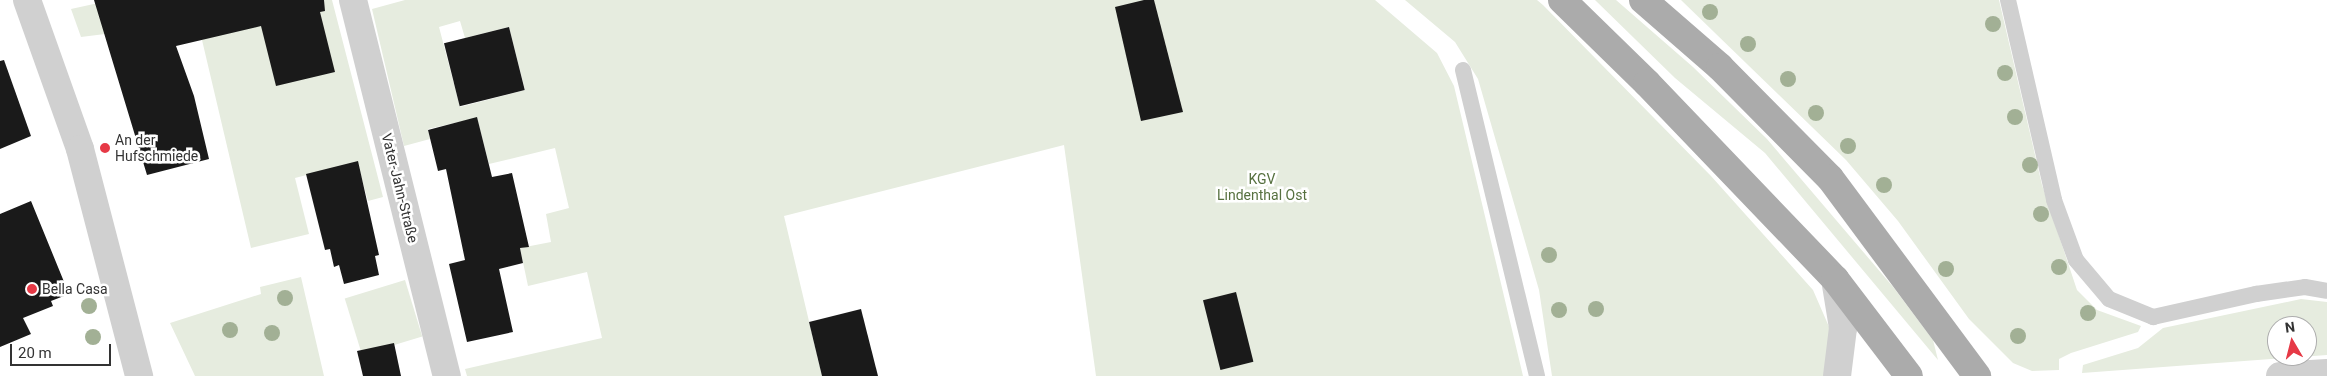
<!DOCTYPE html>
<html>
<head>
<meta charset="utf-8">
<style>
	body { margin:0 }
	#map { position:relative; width:2327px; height:376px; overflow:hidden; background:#fff; font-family:Roboto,sans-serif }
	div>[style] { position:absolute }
	.green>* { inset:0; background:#e6ecdf; transform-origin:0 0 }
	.building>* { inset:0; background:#1a1a1a; transform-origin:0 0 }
	.service>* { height:16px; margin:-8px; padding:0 8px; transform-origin:8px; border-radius:8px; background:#d0d0d0 }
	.minor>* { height:28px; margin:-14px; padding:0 14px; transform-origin:14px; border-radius:14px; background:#d0d0d0 }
	.tertiary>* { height:28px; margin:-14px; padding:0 14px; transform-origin:14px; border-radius:14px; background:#d0d0d0 }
	.primary>* { height:28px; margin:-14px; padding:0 14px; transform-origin:14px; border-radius:14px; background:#ababab }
	.trees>* { width:16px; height:16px; margin:-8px; border-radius:50%; background:#a2b095 }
	.dots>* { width:14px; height:14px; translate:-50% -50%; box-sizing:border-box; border:2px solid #fff; border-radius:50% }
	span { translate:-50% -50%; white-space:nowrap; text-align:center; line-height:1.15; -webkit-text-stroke:5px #fff; paint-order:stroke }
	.poi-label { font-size:14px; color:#333 }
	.left { translate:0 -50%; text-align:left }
	.park-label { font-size:14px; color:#56703f }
	.street-label { font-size:14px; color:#333 }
	.north { position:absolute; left:2267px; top:316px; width:50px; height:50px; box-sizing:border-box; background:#fff; border:1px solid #adadad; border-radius:50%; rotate:352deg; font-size:14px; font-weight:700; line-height:20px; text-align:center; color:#333 }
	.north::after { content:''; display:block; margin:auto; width:18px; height:22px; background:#e63946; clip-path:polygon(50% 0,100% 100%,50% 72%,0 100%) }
	.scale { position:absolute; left:10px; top:344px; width:101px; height:22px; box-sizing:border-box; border:2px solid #333; border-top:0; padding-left:6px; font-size:15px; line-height:18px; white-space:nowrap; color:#333; -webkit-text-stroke:4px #fff; paint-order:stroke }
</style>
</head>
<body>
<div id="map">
	<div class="green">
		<i style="clip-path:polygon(112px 0,105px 34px,81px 37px,71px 9px)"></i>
		<i style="clip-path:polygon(317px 0,332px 0,383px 197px,368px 201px,357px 162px,295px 178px,309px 234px,251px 248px,202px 40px)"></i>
		<i style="clip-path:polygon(evenodd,405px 0,1375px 0,1437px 53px,1454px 86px,1523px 376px,1096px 376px,1064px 145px,784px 216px,822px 376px,467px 376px,465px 369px,602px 338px,587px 272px,528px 286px,520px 248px,551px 242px,546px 214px,569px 208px,555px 148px,489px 164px,477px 118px,428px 129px,430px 139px,404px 146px,372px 9px,405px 0,460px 21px,465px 38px,509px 27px,525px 90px,460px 107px,439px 27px,460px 21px)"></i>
		<i style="clip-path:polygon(1405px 0,1537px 0,1543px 5px,1711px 176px,1813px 290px,1830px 329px,1826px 376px,1552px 376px,1539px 290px,1478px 79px,1455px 42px)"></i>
		<i style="clip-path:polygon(1595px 0,1616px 0,1693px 67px,1767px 139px,1894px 288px,1933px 340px,1938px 360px,1765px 153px,1675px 78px)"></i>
		<i style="clip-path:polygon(1681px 0,1999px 0,2042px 185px,2077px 290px,2097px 310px,2141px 326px,2138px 332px,2071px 353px,2059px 359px,2059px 370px,2032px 371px,2013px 363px,1969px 319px,1898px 221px,1846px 160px)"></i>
		<i style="clip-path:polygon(301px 277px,324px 376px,195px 376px,170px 323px,261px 294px,260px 287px)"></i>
		<i style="left:405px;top:280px;width:59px;height:63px;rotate:73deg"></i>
		<i style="clip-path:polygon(evenodd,2301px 299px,2327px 302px,2327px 355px,2082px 373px,2083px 365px,2138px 348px,2163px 328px,2301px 299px,2277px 326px,2307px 326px,2307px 356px,2277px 356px,2277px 326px)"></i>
	</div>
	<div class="building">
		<i style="clip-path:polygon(94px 0,324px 0,325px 11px,320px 12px,335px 72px,276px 86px,261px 26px,176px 46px,194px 96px,209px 159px,147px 175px)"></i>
		<i style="clip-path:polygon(1144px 0,1154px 0,1183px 112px,1141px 121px,1115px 7px)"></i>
		<i style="left:509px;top:27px;width:65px;height:67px;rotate:76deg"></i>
		<i style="clip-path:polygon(4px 60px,31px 136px,0 149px,0 61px)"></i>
		<i style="clip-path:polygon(477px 117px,492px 177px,512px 173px,529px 247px,520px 248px,523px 263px,499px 269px,513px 332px,467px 342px,449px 264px,465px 260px,446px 169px,438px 171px,428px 130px)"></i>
		<i style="clip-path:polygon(358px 161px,379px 255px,375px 256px,379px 275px,344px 284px,339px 265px,334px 267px,330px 249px,325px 250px,306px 174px)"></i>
		<i style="clip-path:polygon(31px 201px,69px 294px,51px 301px,53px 306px,23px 318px,31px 334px,0 347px,0 214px)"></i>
		<i style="left:1236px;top:292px;width:72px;height:34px;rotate:76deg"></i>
		<i style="clip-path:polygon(861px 309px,878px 376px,822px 376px,809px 322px)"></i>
		<i style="clip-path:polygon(394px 343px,401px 376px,363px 376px,357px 351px)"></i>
	</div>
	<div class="service">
		<i style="left:2008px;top:0;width:205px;rotate:77deg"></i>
		<i style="left:2054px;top:200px;width:64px;rotate:69.9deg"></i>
		<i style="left:2076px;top:260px;width:51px;rotate:49.8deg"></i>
		<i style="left:2109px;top:299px;width:48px;rotate:22.2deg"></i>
		<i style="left:2153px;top:317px;width:106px;rotate:-12.6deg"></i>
		<i style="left:2256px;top:294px;width:49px;rotate:-8.1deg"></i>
		<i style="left:2305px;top:287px;width:22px;rotate:10deg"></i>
		<i style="left:1463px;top:70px;width:315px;rotate:76.4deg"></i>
	</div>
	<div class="minor">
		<i style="left:353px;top:0;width:388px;rotate:76deg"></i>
	</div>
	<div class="tertiary">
		<i style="left:27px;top:0;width:158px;rotate:70.4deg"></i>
		<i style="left:80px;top:149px;width:235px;rotate:75.4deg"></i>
		<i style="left:1835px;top:279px;width:50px;rotate:80.7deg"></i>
		<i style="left:1843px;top:328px;width:48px;rotate:97.1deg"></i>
		<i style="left:2280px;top:376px;width:47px;rotate:-3.7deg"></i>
	</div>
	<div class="primary">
		<i style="left:1562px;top:0;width:119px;rotate:44.3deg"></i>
		<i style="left:1647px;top:83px;width:272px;rotate:46.2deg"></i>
		<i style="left:1835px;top:279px;width:122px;rotate:52.7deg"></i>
		<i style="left:1643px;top:0;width:102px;rotate:41deg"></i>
		<i style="left:1720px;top:67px;width:156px;rotate:45.3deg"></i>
		<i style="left:1830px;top:178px;width:247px;rotate:53.4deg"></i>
	</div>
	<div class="trees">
		<i style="left:1710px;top:12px"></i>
		<i style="left:1993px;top:24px"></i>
		<i style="left:1748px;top:44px"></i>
		<i style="left:2005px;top:73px"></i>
		<i style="left:1788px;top:79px"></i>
		<i style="left:1816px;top:113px"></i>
		<i style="left:2015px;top:117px"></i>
		<i style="left:1848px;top:146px"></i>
		<i style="left:2030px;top:165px"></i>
		<i style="left:1884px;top:185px"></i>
		<i style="left:2041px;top:214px"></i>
		<i style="left:1549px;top:255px"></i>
		<i style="left:2059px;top:267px"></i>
		<i style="left:1946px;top:269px"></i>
		<i style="left:285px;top:298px"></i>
		<i style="left:89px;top:306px"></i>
		<i style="left:1596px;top:309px"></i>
		<i style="left:1559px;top:310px"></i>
		<i style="left:2088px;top:313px"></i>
		<i style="left:230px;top:330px"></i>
		<i style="left:272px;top:333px"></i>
		<i style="left:2018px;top:336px"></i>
		<i style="left:93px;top:337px"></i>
	</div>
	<div class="dots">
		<i style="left:105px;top:148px;background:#e63946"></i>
		<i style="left:32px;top:289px;background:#e63946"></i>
	</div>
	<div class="poi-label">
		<span class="left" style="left:115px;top:148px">An der<br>Hufschmiede</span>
		<span class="left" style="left:42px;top:289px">Bella Casa</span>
	</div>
	<div class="park-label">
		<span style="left:1262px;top:187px">KGV<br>Lindenthal Ost</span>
	</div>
	<div class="street-label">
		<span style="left:400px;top:188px;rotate:76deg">Vater-Jahn-Straße</span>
	</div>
	<div class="north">N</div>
	<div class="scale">20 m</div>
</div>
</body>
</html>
